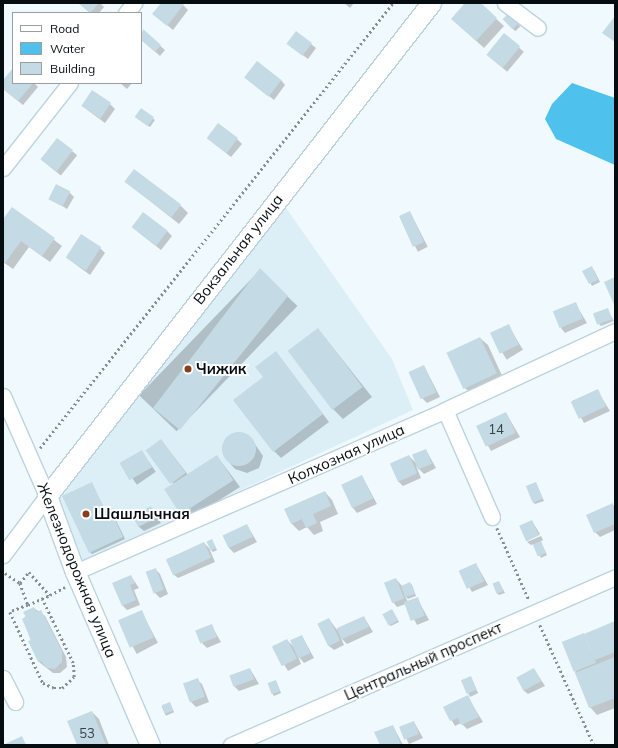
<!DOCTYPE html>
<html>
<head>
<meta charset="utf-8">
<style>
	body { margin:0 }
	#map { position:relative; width:618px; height:748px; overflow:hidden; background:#f0f9fe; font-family:Mulish,sans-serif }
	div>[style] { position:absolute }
	.built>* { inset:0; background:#dceff7 }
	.water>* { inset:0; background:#4ec1ec }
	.shadow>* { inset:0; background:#0003; transform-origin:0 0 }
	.building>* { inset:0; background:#c4dbe6; transform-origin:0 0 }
	.round { border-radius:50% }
	.path>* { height:2.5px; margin-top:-1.25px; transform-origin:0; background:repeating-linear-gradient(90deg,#858e92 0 2px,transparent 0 5px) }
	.roads { filter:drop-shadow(1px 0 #bcd3de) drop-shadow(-1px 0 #bcd3de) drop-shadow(0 1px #bcd3de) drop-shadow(0 -1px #bcd3de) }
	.minor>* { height:15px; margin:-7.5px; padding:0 7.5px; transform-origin:7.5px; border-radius:7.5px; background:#fff }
	.major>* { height:19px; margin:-9.5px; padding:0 9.5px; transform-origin:9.5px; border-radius:9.5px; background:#fff }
	.dots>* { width:11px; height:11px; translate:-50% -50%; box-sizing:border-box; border:2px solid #fff; border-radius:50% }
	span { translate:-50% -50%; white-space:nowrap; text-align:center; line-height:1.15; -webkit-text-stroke:3.5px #fff; paint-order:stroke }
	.number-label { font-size:13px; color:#354046 }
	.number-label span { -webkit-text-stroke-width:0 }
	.street-label { font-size:15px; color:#050d10 }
	.poi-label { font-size:15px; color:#050d10; font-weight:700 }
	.left { translate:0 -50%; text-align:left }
	.frame { position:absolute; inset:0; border:4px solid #050d10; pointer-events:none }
	.legend { position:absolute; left:12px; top:12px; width:130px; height:72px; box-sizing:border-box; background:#fff; border:1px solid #9b9e9f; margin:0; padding:5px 7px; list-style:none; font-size:12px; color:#050d10 }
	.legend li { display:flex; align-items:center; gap:8px; height:20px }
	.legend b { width:20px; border:1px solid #9b9e9f }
</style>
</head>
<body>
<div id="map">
	<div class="built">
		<i style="clip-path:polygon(284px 205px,392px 359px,413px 410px,82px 564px,56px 495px)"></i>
	</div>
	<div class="water">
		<i style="clip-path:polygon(572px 83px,615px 98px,615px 165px,556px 139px,545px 119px,552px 104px)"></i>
	</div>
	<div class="shadow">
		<i style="clip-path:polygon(79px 3px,100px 3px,104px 7px,99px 13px,90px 13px)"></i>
		<i style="clip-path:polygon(162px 3px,181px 3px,188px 10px,173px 30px,154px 14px)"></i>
		<i style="clip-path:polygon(344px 3px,354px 3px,350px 8px)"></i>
		<i style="clip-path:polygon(467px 3px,479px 3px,504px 26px,484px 48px,460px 26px)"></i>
		<i style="left:509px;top:15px;width:16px;height:7px;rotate:45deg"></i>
		<i style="clip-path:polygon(143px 31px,165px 50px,160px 56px,141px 39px)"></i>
		<i style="left:504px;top:35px;width:26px;height:26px;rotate:40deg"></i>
		<i style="clip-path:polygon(288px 44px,311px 44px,316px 48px,308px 59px)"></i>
		<i style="clip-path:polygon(13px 69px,13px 83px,34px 83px,38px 87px,23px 105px,3px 89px,3px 82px)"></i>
		<i style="clip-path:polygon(281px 80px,285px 85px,274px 100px,250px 81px)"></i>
		<i style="clip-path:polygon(120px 83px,132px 83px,127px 89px)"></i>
		<i style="clip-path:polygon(110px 104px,115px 109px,105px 123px,82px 106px)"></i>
		<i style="clip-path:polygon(142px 110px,155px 120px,150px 127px,138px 119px)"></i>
		<i style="left:57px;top:139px;width:26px;height:26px;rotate:39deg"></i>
		<i style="clip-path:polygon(237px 139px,242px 144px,231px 157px,212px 142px)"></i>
		<i style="clip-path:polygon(126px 182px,181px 206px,188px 213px,179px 224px)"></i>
		<i style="clip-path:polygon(69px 192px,74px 197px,67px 209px,50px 198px)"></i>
		<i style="clip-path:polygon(12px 208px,62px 246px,50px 262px,29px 247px,13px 269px,3px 262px,3px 221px)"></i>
		<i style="left:410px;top:212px;width:39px;height:11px;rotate:63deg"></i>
		<i style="clip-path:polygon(167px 231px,172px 236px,161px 250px,138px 232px)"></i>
		<i style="clip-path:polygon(100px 248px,105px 253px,90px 275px,67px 258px)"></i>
		<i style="left:260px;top:270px;width:52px;height:174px;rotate:44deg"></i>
		<i style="clip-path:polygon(594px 270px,600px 282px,592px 286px,584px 271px)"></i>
		<i style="clip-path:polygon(575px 303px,587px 323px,565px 333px,561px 328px)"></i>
		<i style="clip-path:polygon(607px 309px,614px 321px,601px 326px,599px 324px)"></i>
		<i style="left:508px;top:325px;width:29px;height:19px;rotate:59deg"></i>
		<i style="clip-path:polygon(318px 329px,372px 397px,343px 419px,333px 409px)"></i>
		<i style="clip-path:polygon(480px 338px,488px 345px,504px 380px,472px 395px,465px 388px)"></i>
		<i style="clip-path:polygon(276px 353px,329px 422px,281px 458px,274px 451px,265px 378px)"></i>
		<i style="clip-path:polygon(424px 366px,440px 397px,427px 403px,422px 398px)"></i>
		<i style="clip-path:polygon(597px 390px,610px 411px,584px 423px,572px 401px)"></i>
		<i style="clip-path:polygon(506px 413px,520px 437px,491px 451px,477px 426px)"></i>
		<i style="clip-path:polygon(238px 432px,250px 437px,263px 456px,259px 468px,247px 473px,235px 469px,228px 461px,222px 450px,226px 438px)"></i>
		<i style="clip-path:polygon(161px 440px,188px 475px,217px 456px,240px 487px,188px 520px,181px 513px)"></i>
		<i style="clip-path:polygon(426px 450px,436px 468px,424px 474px,416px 466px,421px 478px,403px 486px,398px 481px,409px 456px,417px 464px)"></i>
		<i style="left:142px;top:452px;width:24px;height:23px;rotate:55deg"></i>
		<i style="clip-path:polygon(362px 476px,377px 504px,357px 513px,353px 508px)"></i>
		<i style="clip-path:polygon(536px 483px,544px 501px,535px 504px,533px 502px)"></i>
		<i style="clip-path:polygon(92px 484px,108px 516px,114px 516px,125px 539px,92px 554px,90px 552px)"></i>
		<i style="clip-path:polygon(325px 492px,332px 500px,338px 514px,320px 522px,323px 531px,314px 535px,307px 527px,299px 531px,291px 523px)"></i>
		<i style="clip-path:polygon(612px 504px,615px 507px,615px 530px,600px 537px,595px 532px)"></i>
		<i style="clip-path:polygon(150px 507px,161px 523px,144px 531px,139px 527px)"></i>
		<i style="clip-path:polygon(532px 521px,540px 534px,527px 541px,520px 526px)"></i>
		<i style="clip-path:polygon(247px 525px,257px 542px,234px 553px,229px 548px)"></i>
		<i style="clip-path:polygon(541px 536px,543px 540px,540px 542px,547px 555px,541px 558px,534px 544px,531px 545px,527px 542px)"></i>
		<i style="clip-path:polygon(212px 540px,217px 550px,213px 552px,209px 548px,215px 562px,178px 578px,173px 574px,167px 559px,204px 543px,211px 550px)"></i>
		<i style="clip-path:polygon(476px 564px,488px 585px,472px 592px,460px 571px)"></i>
		<i style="clip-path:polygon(155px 569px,160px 574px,168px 594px,160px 598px,155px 593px,147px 572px)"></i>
		<i style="clip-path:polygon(131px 576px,139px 588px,134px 590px,140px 605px,127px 610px,123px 606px)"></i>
		<i style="clip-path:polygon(396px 579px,402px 586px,410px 583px,412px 585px,416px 596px,408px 599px,405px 596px,408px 602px,417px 598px,429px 620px,417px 625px,406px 604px,397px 607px,393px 602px)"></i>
		<i style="clip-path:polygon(499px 582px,505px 593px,499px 595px,497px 593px)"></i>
		<i style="clip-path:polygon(34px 608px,45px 616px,66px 657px,67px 667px,60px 673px,53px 673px,39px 662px,23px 619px)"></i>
		<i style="left:141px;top:611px;width:36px;height:24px;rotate:62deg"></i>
		<i style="clip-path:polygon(392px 611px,399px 622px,391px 626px,389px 624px)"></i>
		<i style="clip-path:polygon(364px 617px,373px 632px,347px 644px,341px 638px,344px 645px,334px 650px,329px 646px,329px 619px,337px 630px)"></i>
		<i style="clip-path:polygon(615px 622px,615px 708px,597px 715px,590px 707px,575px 672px)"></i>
		<i style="clip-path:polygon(211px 625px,221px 642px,207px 648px,202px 643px)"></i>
		<i style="clip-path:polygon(302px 636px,314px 658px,304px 663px,298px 656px,301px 664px,288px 671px,273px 646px,287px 640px,294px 647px)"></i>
		<i style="clip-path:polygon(250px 669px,259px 684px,239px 691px,234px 686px)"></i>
		<i style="clip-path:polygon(534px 669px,545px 686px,528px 694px,523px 690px)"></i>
		<i style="left:470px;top:677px;width:18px;height:9px;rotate:63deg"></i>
		<i style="clip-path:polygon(197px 680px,202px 684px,209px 702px,196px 707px,191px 702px)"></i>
		<i style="left:276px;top:681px;width:13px;height:8px;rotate:67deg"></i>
		<i style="clip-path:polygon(467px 696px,483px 722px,467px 729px,461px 723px,455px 726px,444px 707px)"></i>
		<i style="left:170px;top:703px;width:10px;height:9px;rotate:66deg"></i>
		<i style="clip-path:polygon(92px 712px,99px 719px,109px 745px,78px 745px)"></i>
		<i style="clip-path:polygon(414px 722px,423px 738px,409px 744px,400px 727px)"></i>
		<i style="clip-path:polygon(393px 726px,403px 745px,381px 745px)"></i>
	</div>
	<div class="building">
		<i style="clip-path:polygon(78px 3px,99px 3px,90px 13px)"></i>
		<i style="clip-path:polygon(161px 3px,184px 4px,167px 26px,152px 14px)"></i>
		<i style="clip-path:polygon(465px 3px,481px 3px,497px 18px,476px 41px,451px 19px)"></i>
		<i style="left:509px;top:13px;width:14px;height:9px;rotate:45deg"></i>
		<i style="clip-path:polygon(615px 16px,615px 42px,602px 33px)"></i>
		<i style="clip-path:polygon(143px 29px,161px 45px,155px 52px,141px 40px)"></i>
		<i style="left:296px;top:31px;width:20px;height:16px;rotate:37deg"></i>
		<i style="left:504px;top:33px;width:21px;height:28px;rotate:39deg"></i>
		<i style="left:257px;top:61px;width:31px;height:21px;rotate:38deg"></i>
		<i style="clip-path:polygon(13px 68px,13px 83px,33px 83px,18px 101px,3px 89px,3px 80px)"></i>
		<i style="left:92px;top:90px;width:23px;height:19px;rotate:34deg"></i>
		<i style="left:141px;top:108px;width:16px;height:11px;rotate:35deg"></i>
		<i style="left:218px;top:123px;width:25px;height:19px;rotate:37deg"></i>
		<i style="left:57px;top:138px;width:20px;height:27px;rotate:37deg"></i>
		<i style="left:134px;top:169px;width:59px;height:16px;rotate:37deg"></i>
		<i style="left:56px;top:184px;width:16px;height:17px;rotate:27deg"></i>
		<i style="clip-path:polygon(12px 207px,55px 238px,42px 256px,21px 241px,5px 263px,3px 261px,3px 219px)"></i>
		<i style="left:410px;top:211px;width:34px;height:12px;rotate:66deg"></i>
		<i style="left:143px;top:212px;width:31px;height:19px;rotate:37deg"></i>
		<i style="left:81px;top:234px;width:24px;height:28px;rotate:33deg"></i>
		<i style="clip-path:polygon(592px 266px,598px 280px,589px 284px,582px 271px)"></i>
		<i style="clip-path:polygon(260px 268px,288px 296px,180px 430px,153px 408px)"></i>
		<i style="clip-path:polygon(615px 277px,615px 307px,604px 282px)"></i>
		<i style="left:576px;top:302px;width:18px;height:25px;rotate:68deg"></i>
		<i style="left:608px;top:308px;width:12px;height:16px;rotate:70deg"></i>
		<i style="left:509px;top:324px;width:23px;height:21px;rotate:65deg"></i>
		<i style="left:318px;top:328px;width:74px;height:38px;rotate:53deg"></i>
		<i style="left:480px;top:337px;width:40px;height:37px;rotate:65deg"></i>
		<i style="clip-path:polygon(276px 351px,323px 414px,273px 452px,233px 400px,263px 377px,255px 367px)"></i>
		<i style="left:424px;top:365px;width:30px;height:17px;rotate:66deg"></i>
		<i style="left:598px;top:389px;width:19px;height:30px;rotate:65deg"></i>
		<i style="left:506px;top:412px;width:23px;height:33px;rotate:65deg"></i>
		<i class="round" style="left:222px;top:432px;width:34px;height:34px"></i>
		<i style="left:161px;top:439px;width:42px;height:19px;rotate:54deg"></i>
		<i style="left:426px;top:449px;width:16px;height:15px;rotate:68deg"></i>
		<i style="left:142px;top:450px;width:20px;height:26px;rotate:60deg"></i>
		<i style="left:217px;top:455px;width:30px;height:63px;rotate:57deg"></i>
		<i style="left:409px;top:455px;width:20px;height:21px;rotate:66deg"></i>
		<i style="left:362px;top:475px;width:26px;height:23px;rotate:65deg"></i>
		<i style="clip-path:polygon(92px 482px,107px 515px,112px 513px,123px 537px,89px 553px,62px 496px)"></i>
		<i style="left:536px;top:482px;width:18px;height:11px;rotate:68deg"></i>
		<i style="clip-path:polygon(325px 491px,331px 506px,313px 514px,317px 523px,306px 528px,302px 519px,291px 524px,284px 509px)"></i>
		<i style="clip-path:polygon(613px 503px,615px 524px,594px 533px,586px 515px)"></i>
		<i style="left:151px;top:506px;width:13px;height:21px;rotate:63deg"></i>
		<i style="left:532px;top:520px;width:17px;height:14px;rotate:66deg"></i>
		<i style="left:247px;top:524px;width:14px;height:27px;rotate:65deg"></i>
		<i style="left:212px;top:539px;width:10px;height:6px;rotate:66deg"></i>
		<i style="left:541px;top:541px;width:13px;height:9px;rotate:67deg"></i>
		<i style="left:204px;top:542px;width:17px;height:42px;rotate:65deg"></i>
		<i style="left:476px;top:563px;width:20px;height:19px;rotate:66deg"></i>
		<i style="left:156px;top:568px;width:23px;height:11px;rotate:70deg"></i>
		<i style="clip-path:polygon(131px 575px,135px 583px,130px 585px,136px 600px,122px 606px,112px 583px)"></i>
		<i style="left:396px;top:578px;width:22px;height:13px;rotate:68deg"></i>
		<i style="left:499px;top:581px;width:11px;height:7px;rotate:68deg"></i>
		<i style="clip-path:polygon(410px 582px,415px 594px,405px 597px,401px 586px)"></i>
		<i style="left:418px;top:597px;width:20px;height:15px;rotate:70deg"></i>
		<i style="clip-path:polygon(34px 607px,37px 612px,41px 610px,62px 651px,62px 662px,55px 669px,47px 668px,41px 661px,38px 662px,28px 641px,31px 640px,22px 619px,26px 617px,23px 612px)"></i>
		<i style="left:392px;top:609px;width:13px;height:11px;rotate:61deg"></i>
		<i style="left:142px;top:610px;width:30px;height:26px;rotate:67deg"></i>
		<i style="left:364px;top:616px;width:12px;height:30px;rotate:66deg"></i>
		<i style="left:329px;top:618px;width:25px;height:13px;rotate:64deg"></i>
		<i style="clip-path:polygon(615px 621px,615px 652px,595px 660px,584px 634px)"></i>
		<i style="left:212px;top:624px;width:14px;height:18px;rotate:69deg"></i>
		<i style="left:584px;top:633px;width:32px;height:24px;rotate:68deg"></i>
		<i style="left:302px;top:635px;width:20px;height:13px;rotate:66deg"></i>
		<i style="left:287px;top:639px;width:22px;height:17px;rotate:63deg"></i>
		<i style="clip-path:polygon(615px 657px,615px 698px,589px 708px,575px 673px)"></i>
		<i style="left:250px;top:668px;width:12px;height:22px;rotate:70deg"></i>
		<i style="left:534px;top:668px;width:15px;height:20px;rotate:62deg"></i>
		<i style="left:471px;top:676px;width:15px;height:11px;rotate:67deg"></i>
		<i style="left:198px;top:678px;width:20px;height:16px;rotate:70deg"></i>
		<i style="left:276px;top:680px;width:12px;height:9px;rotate:70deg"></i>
		<i style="clip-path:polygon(468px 695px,479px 717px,461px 725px,458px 718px,450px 721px,443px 707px)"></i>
		<i style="left:170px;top:702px;width:9px;height:9px;rotate:69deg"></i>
		<i style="clip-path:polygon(92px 711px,106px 745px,77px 745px,67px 721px)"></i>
		<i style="left:414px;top:721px;width:14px;height:16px;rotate:69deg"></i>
		<i style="clip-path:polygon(393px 725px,401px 745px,380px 745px,374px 732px)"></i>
		<i style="clip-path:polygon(22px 736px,26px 745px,3px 745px)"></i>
	</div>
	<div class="path">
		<i style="left:40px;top:448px;width:568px;rotate:-51.58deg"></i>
		<i style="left:497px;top:528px;width:79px;rotate:66deg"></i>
		<i style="left:5px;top:573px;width:18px;rotate:34deg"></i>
		<i style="left:20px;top:583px;width:14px;rotate:-51deg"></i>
		<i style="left:29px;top:572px;width:31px;rotate:48deg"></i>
		<i style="left:50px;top:595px;width:17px;rotate:-28deg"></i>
		<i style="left:20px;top:583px;width:23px;rotate:70deg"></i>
		<i style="left:28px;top:605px;width:24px;rotate:-24deg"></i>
		<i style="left:28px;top:605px;width:19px;rotate:159deg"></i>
		<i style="left:10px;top:612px;width:78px;rotate:65.1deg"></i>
		<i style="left:43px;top:683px;width:12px;rotate:24deg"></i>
		<i style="left:54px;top:688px;width:8px"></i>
		<i style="left:62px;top:688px;width:16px;rotate:-43deg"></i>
		<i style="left:74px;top:677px;width:14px;rotate:-94deg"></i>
		<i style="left:73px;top:663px;width:71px;rotate:-115.8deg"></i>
		<i style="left:540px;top:625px;width:132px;rotate:65.8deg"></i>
	</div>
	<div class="roads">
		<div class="minor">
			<i style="left:505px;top:3px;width:41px;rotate:37.1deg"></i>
			<i style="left:126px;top:13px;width:13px;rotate:-51deg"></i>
			<i style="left:3px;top:168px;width:108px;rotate:-51.8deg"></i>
			<i style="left:3px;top:396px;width:109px;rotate:66.3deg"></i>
			<i style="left:47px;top:496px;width:74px;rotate:126.7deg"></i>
			<i style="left:445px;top:410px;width:117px;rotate:66.3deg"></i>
			<i style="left:75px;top:572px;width:404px;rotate:-23.6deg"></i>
			<i style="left:445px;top:410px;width:187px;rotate:-24.9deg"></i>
			<i style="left:3px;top:678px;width:27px;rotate:63deg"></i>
			<i style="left:231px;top:745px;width:419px;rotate:-23.6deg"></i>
		</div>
		<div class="major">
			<i style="left:150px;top:745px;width:189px;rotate:-113.4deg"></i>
			<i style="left:75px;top:572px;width:81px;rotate:-110.2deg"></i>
			<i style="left:47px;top:496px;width:625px;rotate:-52.08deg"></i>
		</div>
	</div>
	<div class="dots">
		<i style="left:188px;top:369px;background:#873f1e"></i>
		<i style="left:86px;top:514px;background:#873f1e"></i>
	</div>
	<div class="number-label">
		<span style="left:496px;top:429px">14</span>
		<span style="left:87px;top:733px">53</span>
	</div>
	<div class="street-label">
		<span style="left:238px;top:249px;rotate:-52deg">Вокзальная улица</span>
		<span style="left:346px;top:454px;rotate:-24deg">Колхозная улица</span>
		<span style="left:77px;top:570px;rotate:68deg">Железнодорожная улица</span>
		<span style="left:423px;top:661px;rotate:-24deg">Центральный проспект</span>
	</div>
	<div class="poi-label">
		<span class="left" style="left:196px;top:369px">Чижик</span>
		<span class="left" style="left:94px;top:514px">Шашлычная</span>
	</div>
	<div class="frame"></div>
	<ul class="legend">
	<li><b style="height:5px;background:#fff"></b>Road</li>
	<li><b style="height:11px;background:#4ec1ec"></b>Water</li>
	<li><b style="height:11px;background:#c4dbe6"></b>Building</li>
	</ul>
</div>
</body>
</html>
